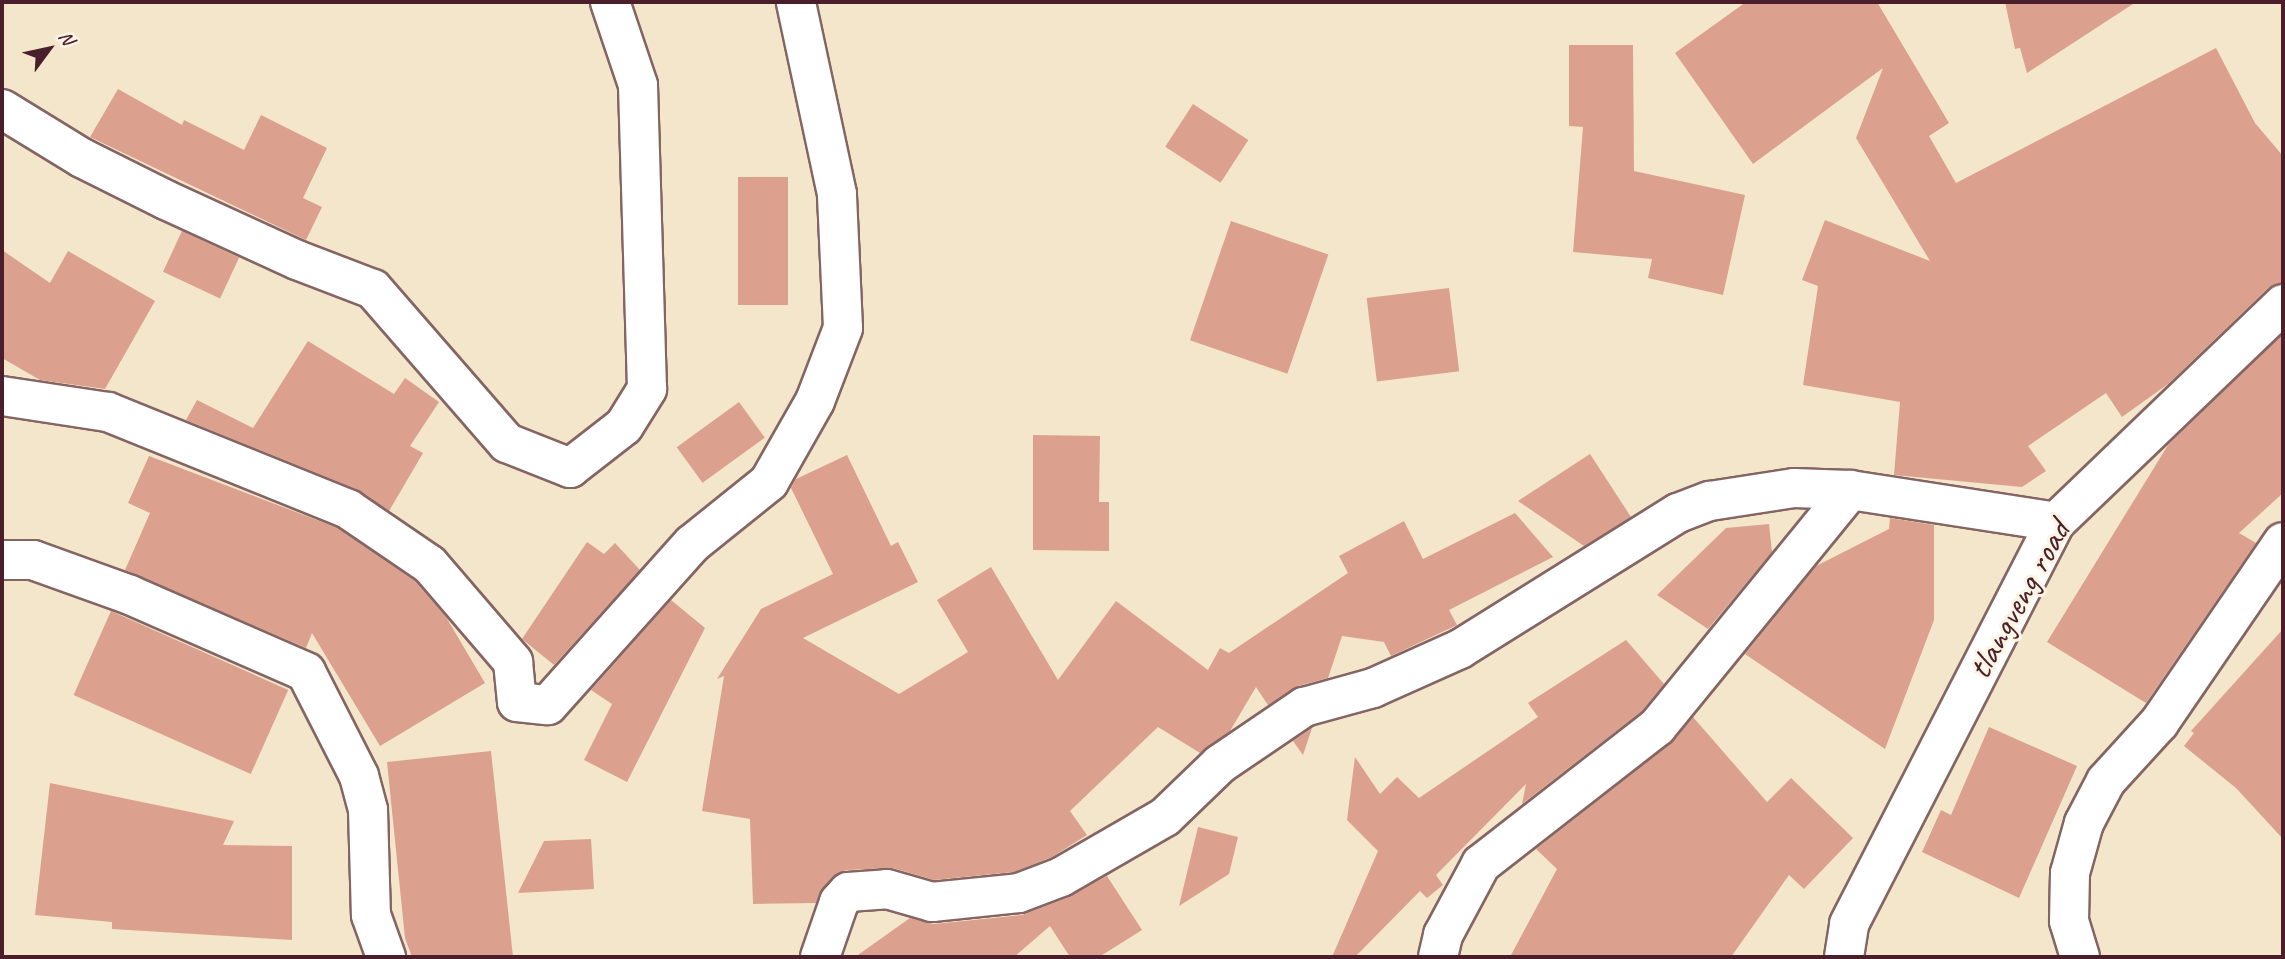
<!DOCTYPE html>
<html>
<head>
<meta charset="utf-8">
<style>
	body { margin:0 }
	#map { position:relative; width:2285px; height:959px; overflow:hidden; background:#f3e6ca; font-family:Caveat,sans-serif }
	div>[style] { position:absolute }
	.building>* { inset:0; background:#dca18e; transform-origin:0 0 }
	.roads { filter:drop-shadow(2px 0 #856563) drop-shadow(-2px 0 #856563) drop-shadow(0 2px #856563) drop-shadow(0 -2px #856563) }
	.minor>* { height:38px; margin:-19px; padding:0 19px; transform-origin:19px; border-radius:19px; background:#fff }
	span { translate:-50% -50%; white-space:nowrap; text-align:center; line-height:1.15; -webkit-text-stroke:6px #fcf5e5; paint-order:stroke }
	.street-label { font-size:35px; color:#4a1f2b }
	.frame { position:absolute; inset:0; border:4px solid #4a1f2b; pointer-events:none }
	.north { position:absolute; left:14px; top:14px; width:70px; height:70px; -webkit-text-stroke:5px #fcf5e5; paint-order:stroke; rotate:57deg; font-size:19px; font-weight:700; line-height:28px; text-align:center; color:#4a1f2b }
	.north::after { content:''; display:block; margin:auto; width:24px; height:32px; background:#4a1f2b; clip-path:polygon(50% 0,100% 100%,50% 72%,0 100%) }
</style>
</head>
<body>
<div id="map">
	<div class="building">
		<i style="clip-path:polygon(1746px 2px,1877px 2px,1949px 123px,1929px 136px,1956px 183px,2216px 48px,2255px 123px,2283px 156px,2283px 283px,2268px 288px,2168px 384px,2122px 417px,2106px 393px,2028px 446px,2046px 471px,2022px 487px,1894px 475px,1900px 402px,1803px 385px,1818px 286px,1802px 280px,1825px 220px,1930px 261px,1856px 138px,1883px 68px,1753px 164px,1675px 53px)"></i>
		<i style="clip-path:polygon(2005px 2px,2136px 2px,2027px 73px,2020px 48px,2015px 49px)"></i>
		<i style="clip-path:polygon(1569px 45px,1633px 45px,1634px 171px,1745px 195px,1723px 295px,1648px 278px,1652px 259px,1573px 252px,1583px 127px,1569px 126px)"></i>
		<i style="clip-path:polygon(118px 89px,182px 125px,184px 120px,244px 150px,261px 115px,327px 148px,303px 198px,322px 207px,306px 240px,90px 137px)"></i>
		<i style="left:1193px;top:104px;width:66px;height:51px;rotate:33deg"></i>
		<i style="left:738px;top:177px;width:50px;height:128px"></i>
		<i style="left:1231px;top:221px;width:103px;height:126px;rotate:19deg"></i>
		<i style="left:182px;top:231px;width:63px;height:45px;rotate:25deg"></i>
		<i style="clip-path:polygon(2px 250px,50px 283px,68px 251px,155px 301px,105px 389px,40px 380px,2px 358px)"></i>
		<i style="left:1449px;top:288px;width:84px;height:83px;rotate:83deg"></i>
		<i style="clip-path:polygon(2283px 334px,2283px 493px,2239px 533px,2256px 543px,2146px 703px,2047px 642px,2168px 445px)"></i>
		<i style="clip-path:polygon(308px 341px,394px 394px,405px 378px,439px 402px,410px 446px,423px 453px,389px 511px,356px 489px,186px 420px,197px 400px,253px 428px)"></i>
		<i style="left:739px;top:402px;width:44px;height:77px;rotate:54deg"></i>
		<i style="clip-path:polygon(1033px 435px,1100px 436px,1099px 502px,1109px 502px,1109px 551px,1033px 550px)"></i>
		<i style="clip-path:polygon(1590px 454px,1631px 517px,1584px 546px,1518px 501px)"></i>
		<i style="clip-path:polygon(847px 455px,891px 546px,898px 542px,918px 582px,803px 638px,899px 694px,968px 652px,937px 600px,991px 567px,1058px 680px,1116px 601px,1208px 670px,1220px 648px,1229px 653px,1348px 573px,1339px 556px,1404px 521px,1423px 559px,1515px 513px,1553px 557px,1449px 610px,1457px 625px,1391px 656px,1384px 642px,1342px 636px,1328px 678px,1298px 686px,1268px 705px,1256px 687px,1230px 731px,1200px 753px,1158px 727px,1070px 811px,1087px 835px,1052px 857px,1014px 872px,934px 880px,893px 868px,846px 870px,832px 877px,816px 903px,753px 904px,750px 819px,702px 811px,724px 676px,717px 679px,761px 609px,833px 574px,791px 488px,796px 479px)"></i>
		<i style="clip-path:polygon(149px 456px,338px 528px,415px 581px,446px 617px,485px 683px,380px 746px,312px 633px,306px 648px,125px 570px,150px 513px,128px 503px)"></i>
		<i style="clip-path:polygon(1890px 518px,1934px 525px,1934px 620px,1885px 749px,1745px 654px,1816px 566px,1889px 529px)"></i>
		<i style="clip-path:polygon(1769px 524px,1772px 552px,1708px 629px,1657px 595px,1726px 528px)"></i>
		<i style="clip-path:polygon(587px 542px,604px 554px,615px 543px,640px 570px,554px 665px,522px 639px)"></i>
		<i style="clip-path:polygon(671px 600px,705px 628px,627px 782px,584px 760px,612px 704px,591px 690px)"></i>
		<i style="left:111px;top:611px;width:194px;height:92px;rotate:24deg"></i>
		<i style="clip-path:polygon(2283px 629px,2283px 839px,2236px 788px,2184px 746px,2194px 733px,2191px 731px)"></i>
		<i style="clip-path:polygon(1626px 640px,1664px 684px,1642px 711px,1522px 804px,1526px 784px,1436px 875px,1443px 885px,1427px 898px,1420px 891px,1355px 957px,1332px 957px,1378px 851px,1347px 820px,1355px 757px,1380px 794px,1397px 777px,1419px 798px,1538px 717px,1528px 703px)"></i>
		<i style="clip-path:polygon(1693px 717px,1767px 802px,1791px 778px,1853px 838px,1804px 889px,1789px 875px,1731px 957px,1510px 957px,1557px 869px,1536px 849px,1670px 744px)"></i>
		<i style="clip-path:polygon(1989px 727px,2077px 766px,2019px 898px,1922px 852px,1941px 810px,1951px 815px)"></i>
		<i style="clip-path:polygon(1312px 728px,1303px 755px,1293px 741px)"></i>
		<i style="clip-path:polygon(491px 751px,513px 957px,412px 957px,405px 938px,387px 762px)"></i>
		<i style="clip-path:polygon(50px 783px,234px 821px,223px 845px,292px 846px,292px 940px,112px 929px,112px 922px,35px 915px)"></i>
		<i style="clip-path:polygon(1198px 827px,1238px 837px,1229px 874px,1179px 906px)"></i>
		<i style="clip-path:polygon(591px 839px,594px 889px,518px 893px,544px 841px)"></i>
		<i style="clip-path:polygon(1107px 876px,1142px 930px,1099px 957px,1070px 957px,1050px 926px,1014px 957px,855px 957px,910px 918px,934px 924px,1022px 915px,1069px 897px)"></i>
	</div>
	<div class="roads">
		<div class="minor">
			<i style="left:2px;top:109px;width:94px;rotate:31.5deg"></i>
			<i style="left:82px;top:158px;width:94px;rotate:26.6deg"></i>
			<i style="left:166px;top:200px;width:144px;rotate:24.6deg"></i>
			<i style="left:297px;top:260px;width:81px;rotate:20.9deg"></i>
			<i style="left:373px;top:289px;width:204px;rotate:49deg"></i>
			<i style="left:507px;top:443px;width:68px;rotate:21.6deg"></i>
			<i style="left:570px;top:468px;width:68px;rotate:-37.9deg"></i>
			<i style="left:624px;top:426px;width:44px;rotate:-58.1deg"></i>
			<i style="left:647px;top:389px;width:304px;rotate:-91.7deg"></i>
			<i style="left:638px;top:85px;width:88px;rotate:-108.6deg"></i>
			<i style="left:2px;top:396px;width:107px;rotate:8.6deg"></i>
			<i style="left:108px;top:412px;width:259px;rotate:22deg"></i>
			<i style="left:348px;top:509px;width:99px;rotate:34.3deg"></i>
			<i style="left:430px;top:565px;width:128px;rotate:49.4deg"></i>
			<i style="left:513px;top:662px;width:40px;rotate:84.3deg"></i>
			<i style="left:517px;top:702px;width:31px;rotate:6deg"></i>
			<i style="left:548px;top:705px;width:216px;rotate:-48.2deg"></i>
			<i style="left:692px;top:544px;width:99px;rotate:-38.8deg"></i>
			<i style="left:769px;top:482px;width:93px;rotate:-60.4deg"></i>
			<i style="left:815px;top:401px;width:78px;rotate:-69deg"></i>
			<i style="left:843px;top:328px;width:134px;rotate:-92.6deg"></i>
			<i style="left:837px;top:194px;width:196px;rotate:-102.1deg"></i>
			<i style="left:2px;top:560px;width:31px"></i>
			<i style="left:33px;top:560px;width:103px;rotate:19.8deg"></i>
			<i style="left:130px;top:595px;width:192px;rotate:23.6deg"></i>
			<i style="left:306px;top:672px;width:117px;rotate:63deg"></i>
			<i style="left:359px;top:776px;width:35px;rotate:75deg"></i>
			<i style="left:368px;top:810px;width:105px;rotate:88.4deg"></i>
			<i style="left:371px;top:915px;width:45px;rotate:70.3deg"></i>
			<i style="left:820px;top:957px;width:58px;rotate:-70.9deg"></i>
			<i style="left:839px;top:902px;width:13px;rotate:-48deg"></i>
			<i style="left:848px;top:892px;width:39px;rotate:-4deg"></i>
			<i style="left:887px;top:889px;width:47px;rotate:16.1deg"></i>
			<i style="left:932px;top:902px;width:87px;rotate:-5.9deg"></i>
			<i style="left:1019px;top:893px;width:45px;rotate:-20.9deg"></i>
			<i style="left:1061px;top:877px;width:120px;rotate:-30deg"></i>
			<i style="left:1165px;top:817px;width:76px;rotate:-43.9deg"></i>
			<i style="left:1220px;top:764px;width:102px;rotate:-34.2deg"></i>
			<i style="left:1304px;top:707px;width:72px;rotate:-15.4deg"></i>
			<i style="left:1373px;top:688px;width:95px;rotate:-24.1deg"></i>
			<i style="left:1460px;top:649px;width:257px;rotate:-32deg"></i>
			<i style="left:1678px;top:513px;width:34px;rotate:-21deg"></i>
			<i style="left:1710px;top:501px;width:85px;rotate:-8.8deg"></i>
			<i style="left:1794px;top:488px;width:56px;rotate:2deg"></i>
			<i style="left:1850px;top:490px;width:208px;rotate:8.8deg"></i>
			<i style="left:1438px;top:957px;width:23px;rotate:-77deg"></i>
			<i style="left:1443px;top:935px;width:81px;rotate:-61.8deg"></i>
			<i style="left:1481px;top:864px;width:223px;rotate:-37.9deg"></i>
			<i style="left:1657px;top:727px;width:306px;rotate:-50.8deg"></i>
			<i style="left:1844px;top:957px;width:33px;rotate:-81deg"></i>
			<i style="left:1849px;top:924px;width:452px;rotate:-62.8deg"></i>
			<i style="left:2056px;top:522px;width:315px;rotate:-43.8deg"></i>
			<i style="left:2080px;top:957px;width:38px;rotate:-107deg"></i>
			<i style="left:2069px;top:921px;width:48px;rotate:-88.8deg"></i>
			<i style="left:2070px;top:873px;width:52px;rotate:-74.4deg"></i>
			<i style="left:2084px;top:823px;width:47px;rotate:-62.4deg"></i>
			<i style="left:2106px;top:781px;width:79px;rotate:-47.6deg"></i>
			<i style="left:2159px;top:723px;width:219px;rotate:-55.6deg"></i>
		</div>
	</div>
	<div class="street-label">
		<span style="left:2019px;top:600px;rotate:-61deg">tlangveng road</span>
	</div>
	<div class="frame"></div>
	<div class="north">N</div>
</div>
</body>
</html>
